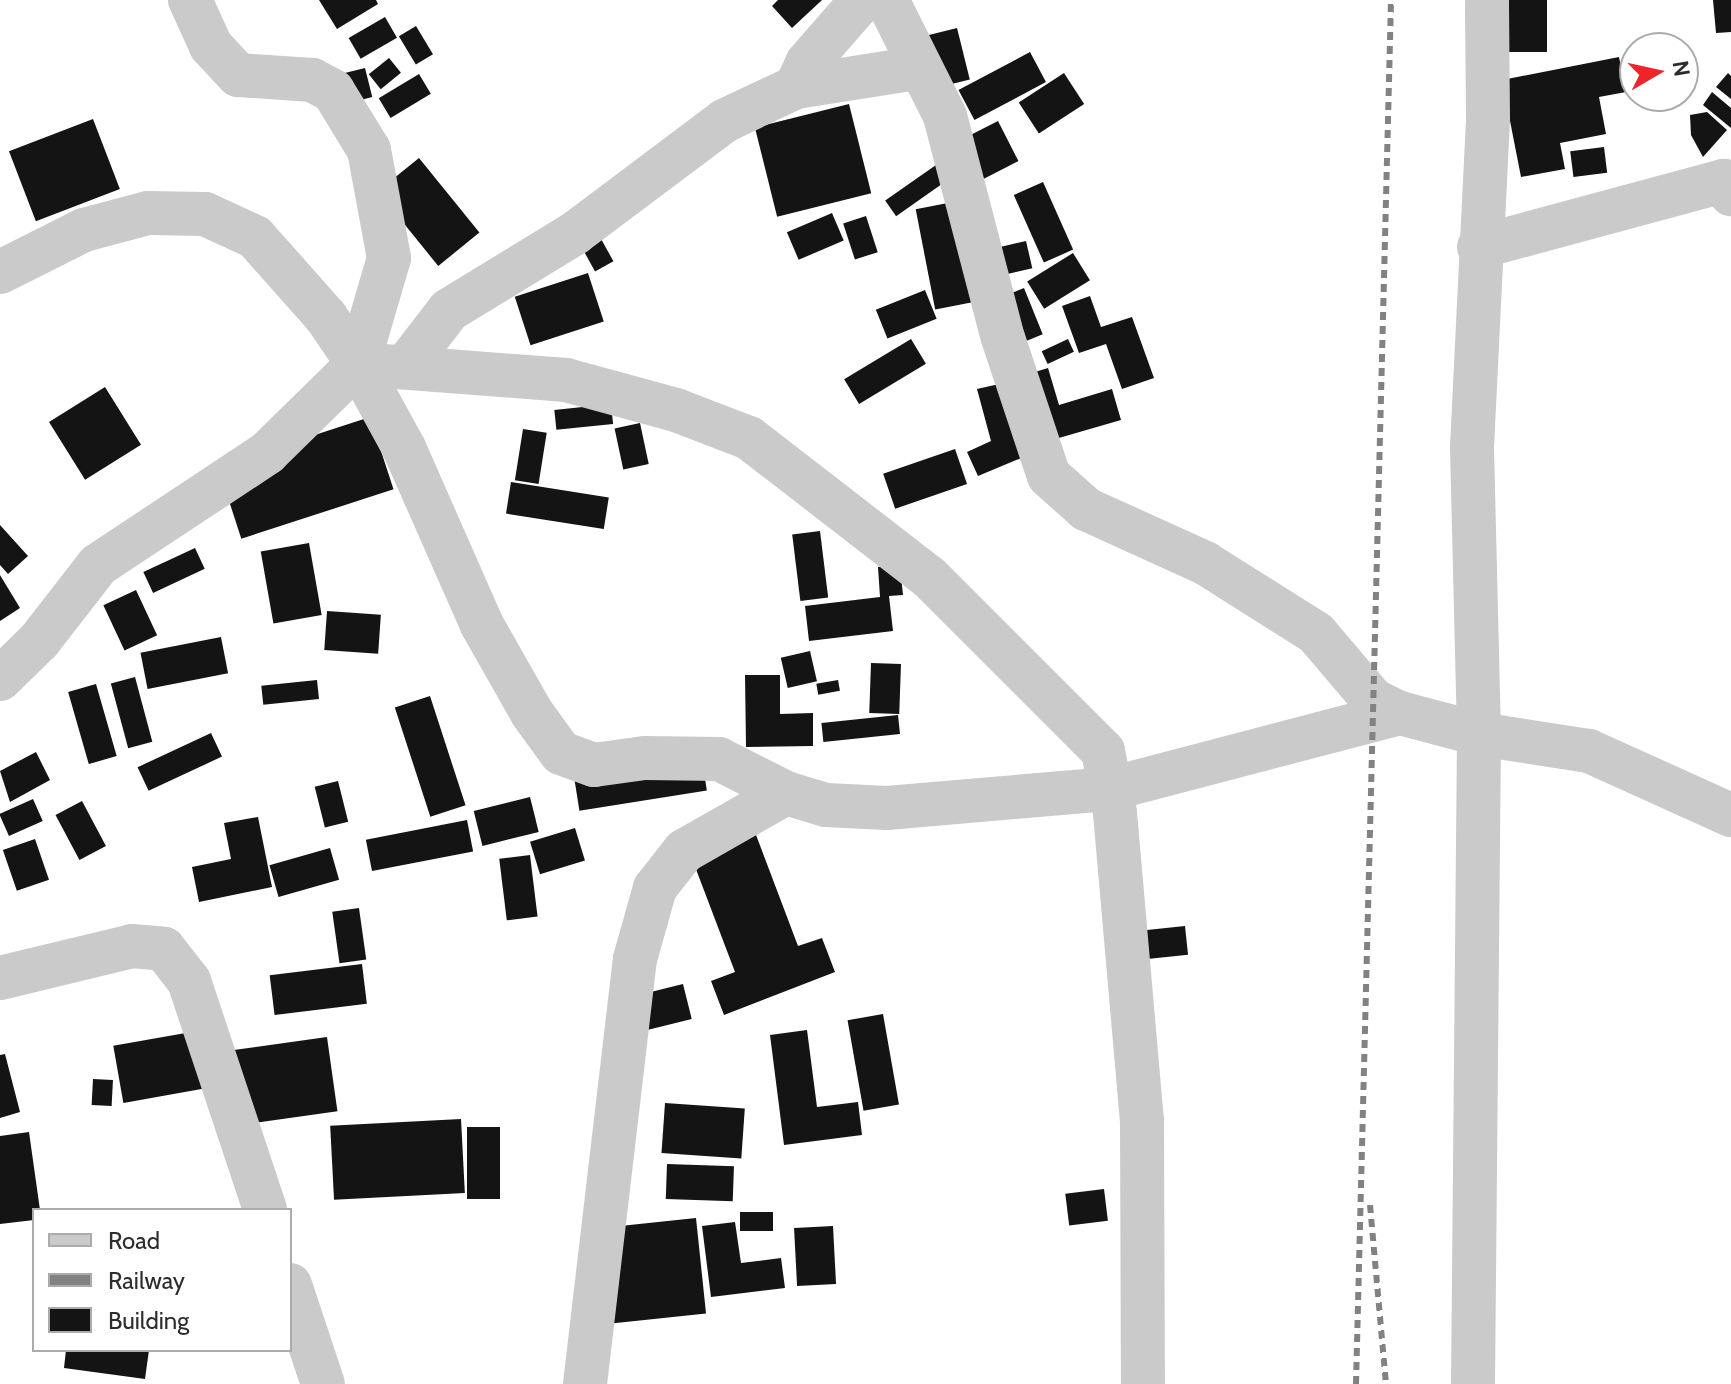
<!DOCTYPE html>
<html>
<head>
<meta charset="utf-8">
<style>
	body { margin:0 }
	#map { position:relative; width:1731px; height:1384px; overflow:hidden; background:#fff; font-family:Cabin,sans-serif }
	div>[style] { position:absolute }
	.building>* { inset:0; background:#141414; transform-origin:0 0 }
	.minor>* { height:44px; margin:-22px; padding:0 22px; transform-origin:22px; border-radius:22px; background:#cacaca }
	.rail>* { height:6px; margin-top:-3px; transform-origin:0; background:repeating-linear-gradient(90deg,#828282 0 8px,transparent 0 14px) }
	span { translate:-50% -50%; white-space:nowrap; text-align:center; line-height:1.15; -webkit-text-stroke:8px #fff; paint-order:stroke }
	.legend { position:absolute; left:32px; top:1208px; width:260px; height:144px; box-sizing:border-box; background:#fff; border:2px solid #ababab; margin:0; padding:10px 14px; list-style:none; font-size:24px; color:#2d2d2d }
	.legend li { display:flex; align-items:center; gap:16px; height:40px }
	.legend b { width:40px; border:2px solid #ababab }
	.north { position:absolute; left:1619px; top:32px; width:80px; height:80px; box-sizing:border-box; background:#fff; border:2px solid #ababab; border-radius:50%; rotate:81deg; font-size:22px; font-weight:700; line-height:32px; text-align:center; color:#2d2d2d }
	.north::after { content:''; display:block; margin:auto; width:28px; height:36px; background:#ef232a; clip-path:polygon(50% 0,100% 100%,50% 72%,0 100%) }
</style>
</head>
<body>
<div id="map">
	<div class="building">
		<i style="clip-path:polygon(319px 0,376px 0,378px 4px,337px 29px)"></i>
		<i style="clip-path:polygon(778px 0,822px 0,792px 28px,772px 6px)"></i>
		<i style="left:1509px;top:0;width:38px;height:52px"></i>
		<i style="clip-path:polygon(1713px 0,1731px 0,1731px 32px,1716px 33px)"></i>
		<i style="left:385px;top:17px;width:24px;height:42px;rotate:60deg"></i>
		<i style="left:416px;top:26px;width:33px;height:20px;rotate:59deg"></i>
		<i style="left:957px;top:28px;width:53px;height:31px;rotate:76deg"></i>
		<i style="left:1030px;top:52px;width:34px;height:81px;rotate:62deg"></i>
		<i style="clip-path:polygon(1619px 57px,1626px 92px,1599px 97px,1606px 134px,1560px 143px,1565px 169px,1521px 177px,1502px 80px)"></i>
		<i style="left:389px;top:58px;width:19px;height:26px;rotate:51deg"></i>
		<i style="left:365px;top:68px;width:30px;height:25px;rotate:76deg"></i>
		<i style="left:1064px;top:73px;width:37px;height:54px;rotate:57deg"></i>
		<i style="clip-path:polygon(1728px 73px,1731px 76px,1731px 99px,1716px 87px)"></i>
		<i style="left:419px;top:74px;width:23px;height:47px;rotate:59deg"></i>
		<i style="clip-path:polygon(1712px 92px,1731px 108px,1731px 128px,1703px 105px)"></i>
		<i style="left:849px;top:104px;width:92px;height:97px;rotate:76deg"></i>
		<i style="clip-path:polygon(1707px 112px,1727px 130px,1703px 157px,1691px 135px,1690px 115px)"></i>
		<i style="left:93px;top:119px;width:75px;height:90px;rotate:69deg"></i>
		<i style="left:998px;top:121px;width:45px;height:48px;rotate:63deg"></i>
		<i style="left:1604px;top:147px;width:26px;height:34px;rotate:83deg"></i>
		<i style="left:419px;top:158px;width:96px;height:53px;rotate:51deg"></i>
		<i style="left:936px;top:165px;width:19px;height:62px;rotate:55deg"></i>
		<i style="left:1043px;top:182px;width:74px;height:32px;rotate:66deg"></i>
		<i style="left:953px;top:202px;width:102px;height:38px;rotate:79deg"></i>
		<i style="left:832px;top:213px;width:30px;height:49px;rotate:67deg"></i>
		<i style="left:866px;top:216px;width:38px;height:24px;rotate:72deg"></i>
		<i style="left:595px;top:228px;width:38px;height:21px;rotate:61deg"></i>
		<i style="left:1026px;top:241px;width:28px;height:34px;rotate:77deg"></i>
		<i style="left:1073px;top:253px;width:32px;height:54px;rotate:58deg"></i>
		<i style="left:588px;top:273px;width:51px;height:77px;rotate:72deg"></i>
		<i style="left:1024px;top:288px;width:50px;height:27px;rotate:68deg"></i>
		<i style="left:925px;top:290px;width:31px;height:53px;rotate:68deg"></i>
		<i style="clip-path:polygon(1090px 296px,1101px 327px,1132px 317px,1154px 378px,1122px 389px,1106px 344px,1079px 353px,1062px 306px)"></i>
		<i style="left:911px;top:339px;width:29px;height:78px;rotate:59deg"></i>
		<i style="left:1068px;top:339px;width:14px;height:29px;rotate:65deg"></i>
		<i style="clip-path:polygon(1048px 368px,1059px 405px,1112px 389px,1121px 420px,1045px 442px,1025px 375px)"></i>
		<i style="clip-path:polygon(1008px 382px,1026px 456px,978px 476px,967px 452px,991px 441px,977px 389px)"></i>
		<i style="left:105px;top:387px;width:68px;height:66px;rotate:58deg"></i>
		<i style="left:611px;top:404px;width:20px;height:57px;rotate:84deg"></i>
		<i style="left:370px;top:417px;width:76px;height:160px;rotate:72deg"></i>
		<i style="left:640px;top:423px;width:42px;height:26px;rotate:78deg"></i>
		<i style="left:523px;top:429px;width:24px;height:52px;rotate:9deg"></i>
		<i style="left:955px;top:449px;width:37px;height:76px;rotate:71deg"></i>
		<i style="left:511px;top:482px;width:99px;height:32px;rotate:9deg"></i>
		<i style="clip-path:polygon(0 525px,28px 556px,8px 574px,0 565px)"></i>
		<i style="left:820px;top:531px;width:67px;height:28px;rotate:83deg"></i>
		<i style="left:309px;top:543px;width:73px;height:49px;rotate:80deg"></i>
		<i style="left:195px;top:548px;width:23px;height:57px;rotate:65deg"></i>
		<i style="clip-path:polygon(900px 566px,903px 595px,889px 596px,893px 631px,809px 641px,805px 606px,880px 597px,878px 567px)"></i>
		<i style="clip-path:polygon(0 575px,20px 608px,0 621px)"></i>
		<i style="left:136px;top:590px;width:50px;height:36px;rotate:65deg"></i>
		<i style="left:327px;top:611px;width:54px;height:39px;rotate:4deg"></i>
		<i style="left:221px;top:637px;width:37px;height:82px;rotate:79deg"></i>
		<i style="left:810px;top:651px;width:31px;height:30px;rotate:77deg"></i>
		<i style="left:871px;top:663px;width:30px;height:50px;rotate:2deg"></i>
		<i style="clip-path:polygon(745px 675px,780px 675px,780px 714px,813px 713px,813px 746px,746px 747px)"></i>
		<i style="left:135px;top:677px;width:67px;height:25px;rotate:75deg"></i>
		<i style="left:317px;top:680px;width:19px;height:56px;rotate:84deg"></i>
		<i style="left:838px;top:680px;width:11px;height:22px;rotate:80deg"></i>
		<i style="left:96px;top:684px;width:75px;height:29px;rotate:74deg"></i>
		<i style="left:430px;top:696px;width:115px;height:37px;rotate:72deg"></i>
		<i style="left:898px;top:715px;width:19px;height:77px;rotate:84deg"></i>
		<i style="left:211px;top:733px;width:26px;height:81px;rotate:65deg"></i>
		<i style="clip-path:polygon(36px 752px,50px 780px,10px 802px,0 771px)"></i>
		<i style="left:702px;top:760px;width:31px;height:129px;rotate:81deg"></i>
		<i style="left:338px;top:781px;width:42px;height:24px;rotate:76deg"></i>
		<i style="left:530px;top:797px;width:36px;height:58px;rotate:76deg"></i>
		<i style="left:33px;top:799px;width:24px;height:37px;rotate:66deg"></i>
		<i style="left:82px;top:801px;width:51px;height:30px;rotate:62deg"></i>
		<i style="clip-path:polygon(747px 811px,798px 946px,822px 938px,835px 972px,724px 1015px,711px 981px,735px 972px,683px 835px)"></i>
		<i style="clip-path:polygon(258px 817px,272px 887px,199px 902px,192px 867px,231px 859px,224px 823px)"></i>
		<i style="left:467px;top:820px;width:32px;height:103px;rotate:79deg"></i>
		<i style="left:575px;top:828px;width:34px;height:47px;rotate:73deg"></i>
		<i style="left:35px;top:839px;width:43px;height:34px;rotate:71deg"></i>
		<i style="left:330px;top:848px;width:33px;height:63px;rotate:74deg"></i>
		<i style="left:530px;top:855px;width:62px;height:31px;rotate:83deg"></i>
		<i style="left:359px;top:908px;width:52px;height:27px;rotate:82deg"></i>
		<i style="left:1185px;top:926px;width:29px;height:48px;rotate:84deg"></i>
		<i style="left:362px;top:964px;width:40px;height:93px;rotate:83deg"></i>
		<i style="left:683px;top:984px;width:36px;height:53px;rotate:76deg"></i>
		<i style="left:883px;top:1014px;width:92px;height:36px;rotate:80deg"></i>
		<i style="clip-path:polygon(807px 1030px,817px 1107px,858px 1102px,862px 1135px,784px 1145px,770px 1035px)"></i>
		<i style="left:197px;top:1031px;width:58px;height:85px;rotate:80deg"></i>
		<i style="left:327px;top:1037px;width:75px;height:96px;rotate:82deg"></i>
		<i style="clip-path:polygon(5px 1054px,20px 1112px,0 1118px,0 1055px)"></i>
		<i style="left:93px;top:1079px;width:20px;height:26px;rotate:3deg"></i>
		<i style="left:665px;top:1103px;width:80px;height:50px;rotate:4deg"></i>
		<i style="left:461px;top:1119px;width:74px;height:131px;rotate:87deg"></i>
		<i style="left:467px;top:1127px;width:33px;height:72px"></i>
		<i style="clip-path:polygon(29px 1132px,40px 1210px,34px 1210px,34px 1220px,0 1224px,0 1136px)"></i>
		<i style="left:667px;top:1164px;width:67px;height:35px;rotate:2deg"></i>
		<i style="left:1104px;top:1189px;width:32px;height:39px;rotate:83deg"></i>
		<i style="left:740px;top:1212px;width:33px;height:19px"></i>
		<i style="left:696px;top:1218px;width:96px;height:100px;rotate:84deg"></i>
		<i style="clip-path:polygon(735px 1222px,741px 1263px,781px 1258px,785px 1288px,711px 1297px,702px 1226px)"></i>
		<i style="left:833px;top:1226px;width:58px;height:39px;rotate:87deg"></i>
		<i style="clip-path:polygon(66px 1350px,149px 1350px,145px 1379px,64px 1368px)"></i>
	</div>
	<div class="minor">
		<i style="left:887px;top:0;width:130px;rotate:63.4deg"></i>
		<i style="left:945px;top:116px;width:229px;rotate:75.4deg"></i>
		<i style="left:1003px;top:338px;width:145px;rotate:71.6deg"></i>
		<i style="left:1049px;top:476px;width:50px;rotate:41.7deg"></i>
		<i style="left:1086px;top:509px;width:131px;rotate:24.4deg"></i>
		<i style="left:1205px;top:563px;width:131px;rotate:32.2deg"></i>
		<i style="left:1316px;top:633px;width:88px;rotate:49.6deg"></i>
		<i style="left:1373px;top:700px;width:30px;rotate:26deg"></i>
		<i style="left:1400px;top:713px;width:82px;rotate:14.9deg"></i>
		<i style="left:1479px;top:734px;width:111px;rotate:8.8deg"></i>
		<i style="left:1589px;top:751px;width:156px;rotate:24.3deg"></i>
		<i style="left:796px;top:87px;width:26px;rotate:-65deg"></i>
		<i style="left:807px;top:63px;width:84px;rotate:-48.9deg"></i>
		<i style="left:1479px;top:247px;width:254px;rotate:-15.1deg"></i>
		<i style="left:1724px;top:181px;width:15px;rotate:62deg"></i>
		<i style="left:0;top:272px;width:94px;rotate:-26.6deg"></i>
		<i style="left:84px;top:230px;width:66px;rotate:-14.9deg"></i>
		<i style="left:148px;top:213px;width:57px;rotate:1deg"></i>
		<i style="left:205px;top:214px;width:55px;rotate:24.7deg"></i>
		<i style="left:255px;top:237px;width:107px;rotate:48.4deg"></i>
		<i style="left:326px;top:317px;width:57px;rotate:55.8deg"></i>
		<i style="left:358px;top:364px;width:209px;rotate:4.4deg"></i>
		<i style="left:566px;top:380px;width:114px;rotate:15.3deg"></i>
		<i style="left:676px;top:410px;width:78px;rotate:21deg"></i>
		<i style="left:749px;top:438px;width:227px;rotate:37.7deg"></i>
		<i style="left:929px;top:577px;width:246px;rotate:45deg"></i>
		<i style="left:1103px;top:751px;width:63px;rotate:79deg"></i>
		<i style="left:1115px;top:813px;width:308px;rotate:85deg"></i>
		<i style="left:1142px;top:1120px;width:264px;rotate:89.8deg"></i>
		<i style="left:358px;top:364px;width:96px;rotate:61.3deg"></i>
		<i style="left:404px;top:448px;width:193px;rotate:66.2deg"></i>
		<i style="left:482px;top:625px;width:101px;rotate:60.4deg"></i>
		<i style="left:532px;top:713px;width:49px;rotate:54.1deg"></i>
		<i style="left:561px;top:753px;width:35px;rotate:20deg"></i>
		<i style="left:594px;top:765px;width:51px;rotate:-7.8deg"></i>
		<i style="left:645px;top:758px;width:74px;rotate:0.8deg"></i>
		<i style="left:719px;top:759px;width:75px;rotate:26.9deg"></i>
		<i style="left:786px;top:793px;width:42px;rotate:16.7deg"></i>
		<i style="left:826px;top:805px;width:61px;rotate:2.8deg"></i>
		<i style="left:887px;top:808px;width:224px;rotate:-4.9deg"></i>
		<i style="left:1110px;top:789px;width:300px;rotate:-14.7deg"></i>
		<i style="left:405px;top:367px;width:72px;rotate:-52.3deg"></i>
		<i style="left:449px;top:310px;width:148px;rotate:-31.4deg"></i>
		<i style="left:575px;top:233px;width:186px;rotate:-36.9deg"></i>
		<i style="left:724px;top:121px;width:80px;rotate:-25.3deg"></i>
		<i style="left:796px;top:87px;width:122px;rotate:-8.9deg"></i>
		<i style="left:0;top:679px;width:54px;rotate:-44.3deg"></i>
		<i style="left:39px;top:641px;width:96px;rotate:-52.2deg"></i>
		<i style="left:98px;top:565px;width:203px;rotate:-33.5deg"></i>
		<i style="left:267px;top:453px;width:127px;rotate:-44.4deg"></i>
		<i style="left:358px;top:364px;width:110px;rotate:-73.7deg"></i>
		<i style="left:389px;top:258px;width:110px;rotate:-100.5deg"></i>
		<i style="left:369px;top:150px;width:69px;rotate:-121.4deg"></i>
		<i style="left:333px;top:91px;width:24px;rotate:-152deg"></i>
		<i style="left:312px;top:80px;width:74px;rotate:-176.1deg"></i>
		<i style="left:238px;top:75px;width:40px;rotate:-133deg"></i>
		<i style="left:211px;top:46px;width:51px;rotate:-114.5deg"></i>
		<i style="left:0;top:978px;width:136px;rotate:-13.6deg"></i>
		<i style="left:132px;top:946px;width:32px;rotate:5deg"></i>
		<i style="left:164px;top:949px;width:41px;rotate:52deg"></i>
		<i style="left:189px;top:981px;width:241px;rotate:71.6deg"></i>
		<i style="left:290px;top:1285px;width:104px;rotate:71.6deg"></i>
		<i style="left:585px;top:1384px;width:428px;rotate:-83.3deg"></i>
		<i style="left:635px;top:959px;width:74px;rotate:-74.3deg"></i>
		<i style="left:655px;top:888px;width:47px;rotate:-51.9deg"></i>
		<i style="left:684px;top:851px;width:117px;rotate:-29.6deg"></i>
		<i style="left:1473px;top:1384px;width:650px;rotate:-89.47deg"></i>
		<i style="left:1479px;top:734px;width:287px;rotate:-91.4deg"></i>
		<i style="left:1472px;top:447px;width:328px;rotate:-87.2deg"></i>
		<i style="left:1488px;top:119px;width:119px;rotate:-90.5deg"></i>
	</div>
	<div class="rail">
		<i style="left:1370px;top:1205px;width:180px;rotate:84.9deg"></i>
		<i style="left:1356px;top:1384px;width:1384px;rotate:-88.55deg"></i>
	</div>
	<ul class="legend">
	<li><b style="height:10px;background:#cacaca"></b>Road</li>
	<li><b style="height:10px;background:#828282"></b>Railway</li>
	<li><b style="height:22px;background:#141414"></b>Building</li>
	</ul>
	<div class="north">N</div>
</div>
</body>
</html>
